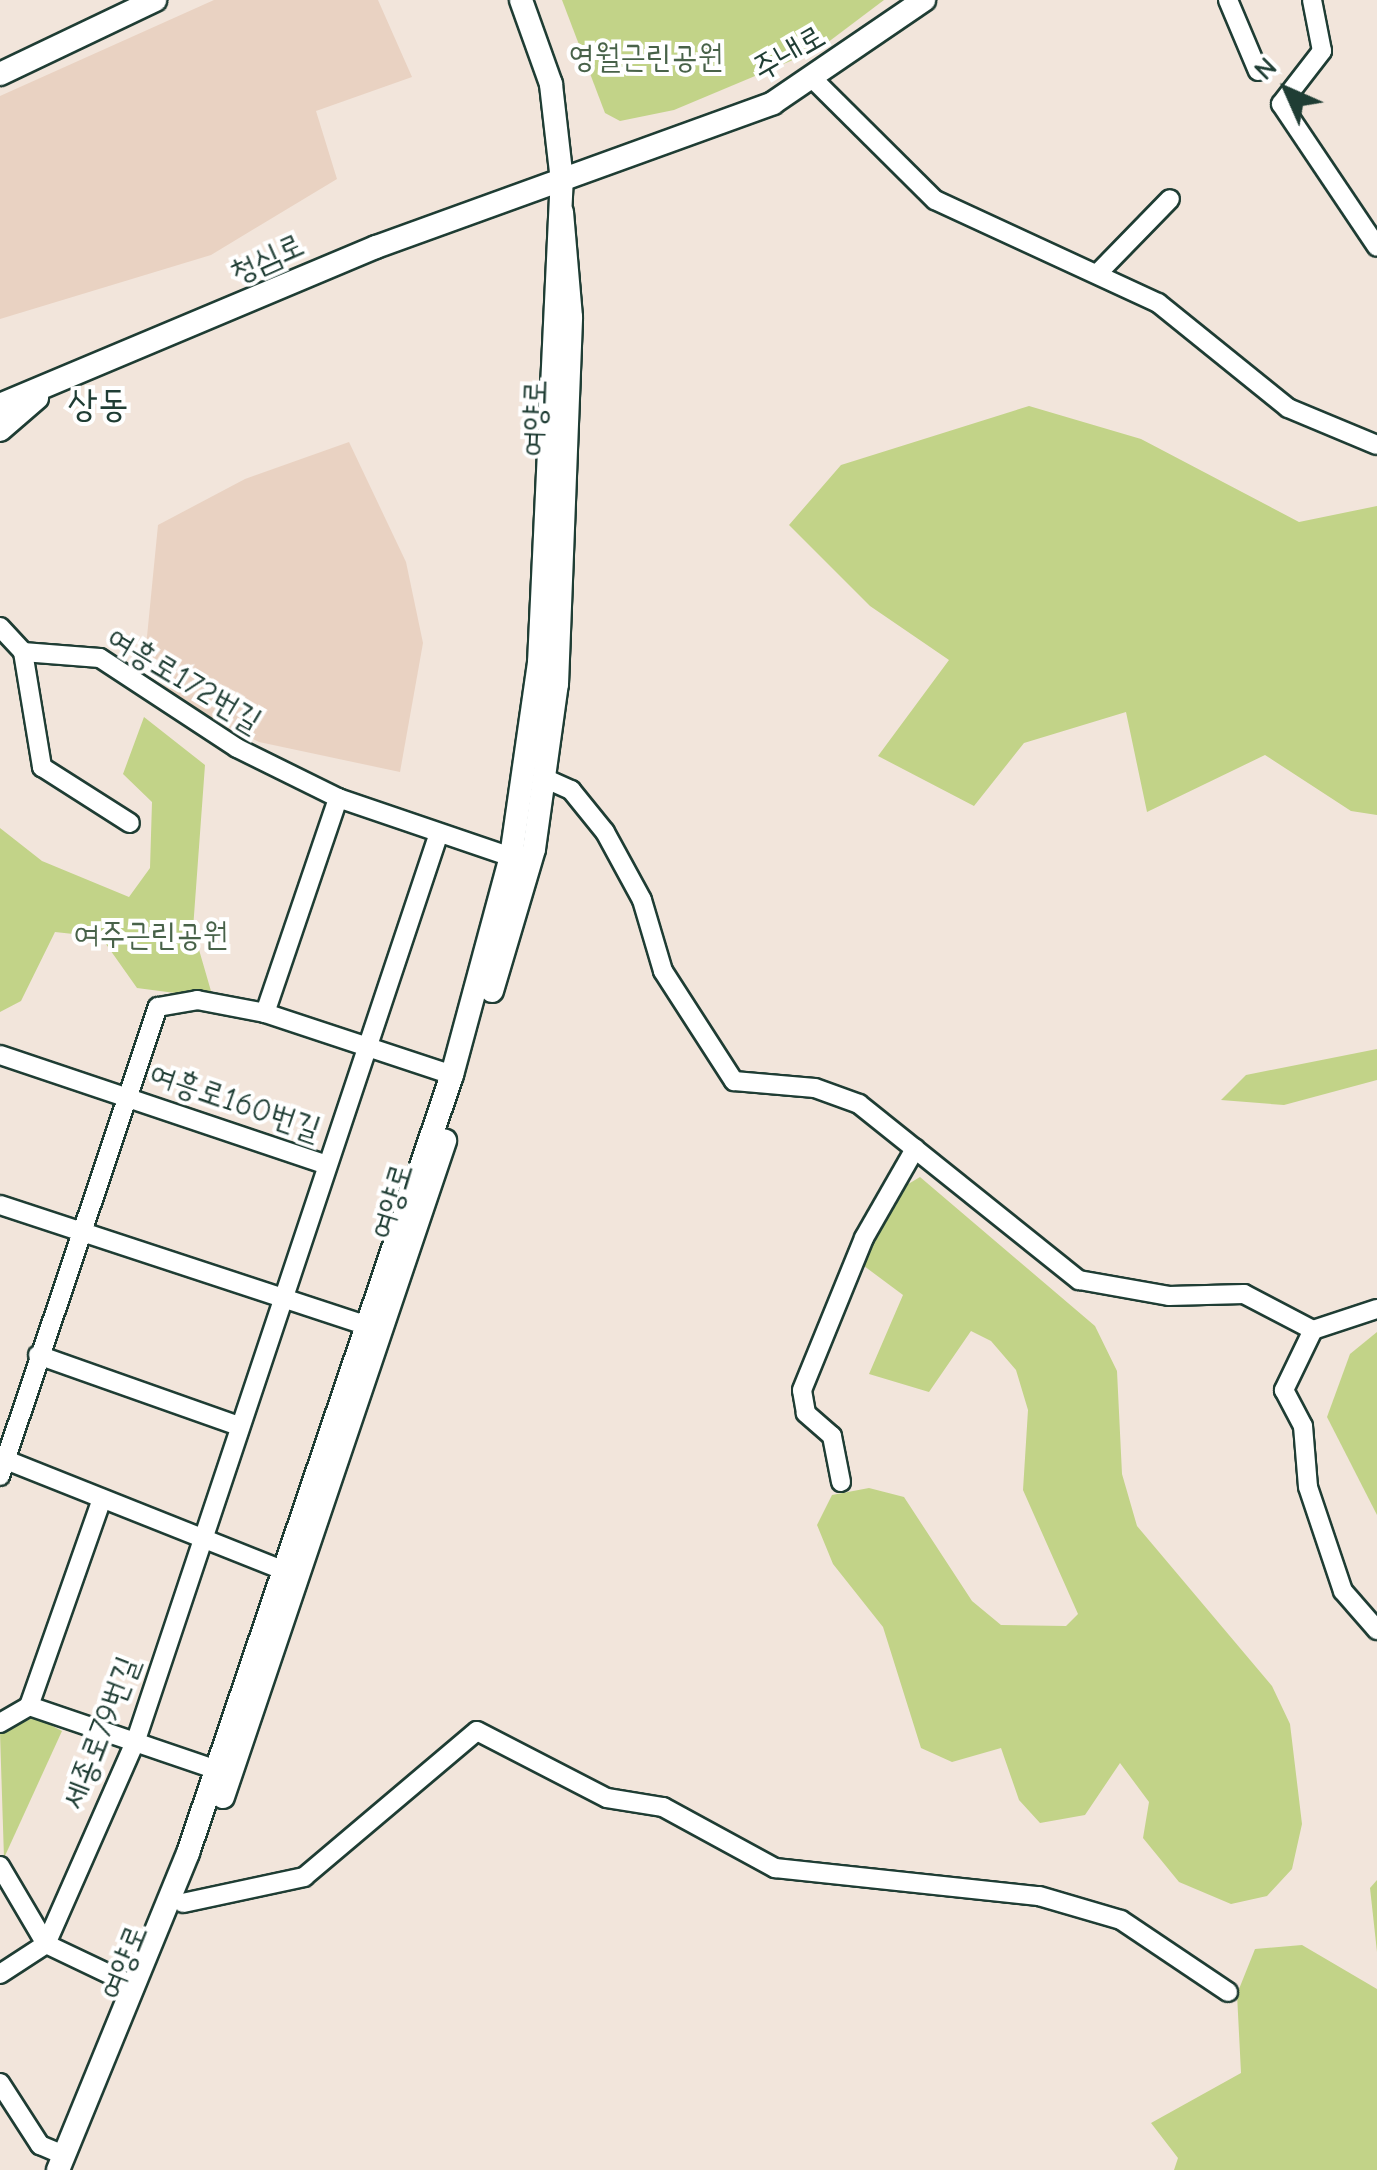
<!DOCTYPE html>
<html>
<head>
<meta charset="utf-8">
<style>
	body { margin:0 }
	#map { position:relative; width:1377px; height:2170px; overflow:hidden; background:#f2e5db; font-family:"Comic Neue","Poor Story",sans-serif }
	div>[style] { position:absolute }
	.built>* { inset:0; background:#e9d2c2 }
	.green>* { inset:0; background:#c2d388 }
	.roads { filter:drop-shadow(2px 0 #1f3d34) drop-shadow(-2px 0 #1f3d34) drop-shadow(0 2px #1f3d34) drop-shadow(0 -2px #1f3d34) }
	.street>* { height:18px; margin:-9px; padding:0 9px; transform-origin:9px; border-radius:9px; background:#fff }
	.secondary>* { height:22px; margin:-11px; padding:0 11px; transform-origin:11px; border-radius:11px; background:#fff }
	span { translate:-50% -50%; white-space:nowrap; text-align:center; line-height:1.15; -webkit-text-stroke:8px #fff; paint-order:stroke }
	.street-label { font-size:32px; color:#1f3d34 }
	.park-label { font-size:32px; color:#486249 }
	.quarter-label { font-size:38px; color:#1f3d34 }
	.north { position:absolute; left:1237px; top:40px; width:100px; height:100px; -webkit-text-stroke:8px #fff; paint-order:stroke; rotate:315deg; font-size:28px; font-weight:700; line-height:40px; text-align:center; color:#1f3d34 }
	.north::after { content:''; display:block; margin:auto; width:35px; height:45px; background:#1f3d34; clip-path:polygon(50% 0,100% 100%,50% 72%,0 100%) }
</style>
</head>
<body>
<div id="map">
	<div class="built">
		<i style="clip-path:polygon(214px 0,378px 0,412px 77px,316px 111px,337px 179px,211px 255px,0 319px,0 96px)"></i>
		<i style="clip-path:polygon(349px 442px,406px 562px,423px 643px,400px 772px,259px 742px,188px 708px,144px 667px,158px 525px,245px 479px)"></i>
	</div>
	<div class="green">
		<i style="clip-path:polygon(562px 0,884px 0,819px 49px,674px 110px,620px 121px,605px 113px)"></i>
		<i style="clip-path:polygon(1029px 406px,1141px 439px,1299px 522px,1377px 506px,1377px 815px,1351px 811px,1265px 755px,1147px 812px,1126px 712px,1024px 743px,974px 806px,878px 756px,949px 660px,870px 606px,789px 525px,841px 465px)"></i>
		<i style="clip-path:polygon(144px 717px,205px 765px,193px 929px,213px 998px,137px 988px,101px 937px,55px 932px,21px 1001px,0 1012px,0 828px,42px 861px,129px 897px,150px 868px,152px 802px,123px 774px)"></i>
		<i style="clip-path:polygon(1377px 1049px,1377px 1080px,1284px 1105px,1221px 1100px,1246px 1075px)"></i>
		<i style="clip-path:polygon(920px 1177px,1095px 1326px,1117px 1371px,1122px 1474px,1137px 1526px,1272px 1686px,1290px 1724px,1302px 1824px,1292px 1869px,1267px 1896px,1231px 1904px,1179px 1882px,1143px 1838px,1149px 1802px,1120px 1763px,1085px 1815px,1040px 1823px,1019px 1800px,1001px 1748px,952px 1762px,921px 1748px,883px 1627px,833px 1564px,817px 1525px,832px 1495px,869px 1488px,904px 1497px,972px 1601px,1001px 1625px,1066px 1626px,1078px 1614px,1023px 1490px,1028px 1410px,1016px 1370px,991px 1341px,971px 1331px,929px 1392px,869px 1374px,903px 1295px,860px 1263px,900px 1189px)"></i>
		<i style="clip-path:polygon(1377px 1332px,1377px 1515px,1327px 1417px,1350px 1354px)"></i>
		<i style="clip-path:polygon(35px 1717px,62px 1731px,4px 1858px,0 1733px)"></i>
		<i style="clip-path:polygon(1377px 1880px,1377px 1952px,1370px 1888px)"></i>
		<i style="clip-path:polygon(1302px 1945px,1377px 1989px,1377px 2170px,1174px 2170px,1178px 2158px,1151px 2123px,1241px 2073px,1237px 1994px,1255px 1949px)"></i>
	</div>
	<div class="roads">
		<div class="street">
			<i style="left:1228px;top:0;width:77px;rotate:67.1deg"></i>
			<i style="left:1312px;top:0;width:52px;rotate:78.9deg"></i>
			<i style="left:1322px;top:51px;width:67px;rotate:127.7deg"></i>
			<i style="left:1281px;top:104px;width:172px;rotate:56.1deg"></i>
			<i style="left:815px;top:81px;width:169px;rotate:44.8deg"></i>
			<i style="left:935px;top:200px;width:246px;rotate:24.8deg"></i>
			<i style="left:1158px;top:303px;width:167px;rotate:38.9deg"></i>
			<i style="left:1288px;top:408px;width:96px;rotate:22.6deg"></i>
			<i style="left:1098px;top:273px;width:103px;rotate:-45.8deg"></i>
			<i style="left:0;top:627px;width:34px;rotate:47deg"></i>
			<i style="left:23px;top:652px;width:77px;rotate:4.5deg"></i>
			<i style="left:100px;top:658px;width:164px;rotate:33.3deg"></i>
			<i style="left:237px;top:748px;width:113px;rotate:26.3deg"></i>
			<i style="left:338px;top:798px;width:183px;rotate:18.8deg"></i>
			<i style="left:23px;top:652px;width:117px;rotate:80.6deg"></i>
			<i style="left:42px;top:767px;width:104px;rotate:32.5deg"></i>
			<i style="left:544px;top:778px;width:30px;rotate:24deg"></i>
			<i style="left:571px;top:790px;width:54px;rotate:51deg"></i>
			<i style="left:605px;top:832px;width:77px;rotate:61.4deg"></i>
			<i style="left:642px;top:900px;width:74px;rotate:73.5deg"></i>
			<i style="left:663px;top:971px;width:131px;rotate:57.2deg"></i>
			<i style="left:734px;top:1081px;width:81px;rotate:4.9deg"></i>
			<i style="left:815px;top:1088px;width:47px;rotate:20deg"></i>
			<i style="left:859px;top:1104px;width:282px;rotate:38.7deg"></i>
			<i style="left:1079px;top:1280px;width:91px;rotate:10.1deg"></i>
			<i style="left:1169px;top:1296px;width:75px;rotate:-1.5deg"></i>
			<i style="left:1244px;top:1294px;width:78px;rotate:27.6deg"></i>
			<i style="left:1313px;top:1330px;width:67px;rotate:-18.2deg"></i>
			<i style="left:265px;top:1013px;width:227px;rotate:-71.2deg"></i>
			<i style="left:0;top:1055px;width:344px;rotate:18.6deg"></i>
			<i style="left:0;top:1205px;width:386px;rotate:18.2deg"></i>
			<i style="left:1313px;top:1330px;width:67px;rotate:115.8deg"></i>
			<i style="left:1284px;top:1390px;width:41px;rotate:62.2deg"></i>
			<i style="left:1303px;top:1426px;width:61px;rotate:85.3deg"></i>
			<i style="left:1308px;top:1487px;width:110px;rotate:71.4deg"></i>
			<i style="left:1343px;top:1591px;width:52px;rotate:48.9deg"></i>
			<i style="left:38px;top:1355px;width:213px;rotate:19.5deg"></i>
			<i style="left:6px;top:1460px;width:298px;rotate:21.7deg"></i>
			<i style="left:0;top:1476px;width:495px;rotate:-71.4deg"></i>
			<i style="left:158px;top:1007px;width:40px;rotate:-10deg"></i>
			<i style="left:197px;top:1000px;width:69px;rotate:10.8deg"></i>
			<i style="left:265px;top:1013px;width:197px;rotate:18.3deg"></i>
			<i style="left:841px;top:1482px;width:47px;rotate:-101.1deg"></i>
			<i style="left:832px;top:1436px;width:35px;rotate:-139deg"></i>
			<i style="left:806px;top:1413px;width:23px;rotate:-100deg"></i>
			<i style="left:802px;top:1390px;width:164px;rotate:-67.8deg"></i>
			<i style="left:864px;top:1238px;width:103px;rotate:-60.2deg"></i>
			<i style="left:29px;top:1706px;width:219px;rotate:-70.6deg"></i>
			<i style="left:0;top:1723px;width:34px;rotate:-30deg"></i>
			<i style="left:29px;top:1706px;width:199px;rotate:18.8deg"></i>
			<i style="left:0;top:1866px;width:91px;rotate:59.5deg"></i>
			<i style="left:46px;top:1944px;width:98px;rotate:25.5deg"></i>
			<i style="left:183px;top:1903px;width:124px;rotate:-12.1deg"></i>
			<i style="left:304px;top:1877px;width:226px;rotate:-40.2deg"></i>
			<i style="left:477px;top:1731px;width:146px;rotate:27.3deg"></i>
			<i style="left:607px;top:1798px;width:57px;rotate:9.1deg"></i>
			<i style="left:663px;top:1807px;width:128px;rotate:28.6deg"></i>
			<i style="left:775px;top:1868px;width:265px;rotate:6.1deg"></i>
			<i style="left:1039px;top:1896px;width:85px;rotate:16.3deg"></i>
			<i style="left:1121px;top:1920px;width:129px;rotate:33.9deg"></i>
			<i style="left:0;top:1974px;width:55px;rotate:-33.1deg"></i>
			<i style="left:46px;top:1944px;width:223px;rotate:-66.2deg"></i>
			<i style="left:136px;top:1740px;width:956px;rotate:-71.53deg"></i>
			<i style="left:0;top:2083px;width:74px;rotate:57.2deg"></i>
			<i style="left:40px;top:2145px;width:26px;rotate:23deg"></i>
		</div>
		<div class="secondary">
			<i style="left:0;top:74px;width:172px;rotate:-25.5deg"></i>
			<i style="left:0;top:405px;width:408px;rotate:-22.8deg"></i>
			<i style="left:376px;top:247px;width:422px;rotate:-19.9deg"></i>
			<i style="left:773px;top:103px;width:183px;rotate:-34.3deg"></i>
			<i style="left:0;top:430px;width:49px;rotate:-40.9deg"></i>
			<i style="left:492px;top:991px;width:148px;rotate:-73.5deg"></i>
			<i style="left:534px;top:849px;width:167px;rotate:-82.1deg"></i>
			<i style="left:557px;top:684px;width:367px;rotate:-87.8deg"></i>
			<i style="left:571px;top:317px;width:105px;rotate:-94.9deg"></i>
			<i style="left:223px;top:1797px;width:693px;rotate:-71.3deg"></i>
			<i style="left:58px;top:2170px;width:343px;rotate:-67.7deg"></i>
			<i style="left:188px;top:1853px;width:822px;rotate:-71.26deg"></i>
			<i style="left:452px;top:1075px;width:226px;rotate:-74.9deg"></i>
			<i style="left:511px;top:857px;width:196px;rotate:-81.8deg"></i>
			<i style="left:539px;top:663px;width:483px;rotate:-87.3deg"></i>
			<i style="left:562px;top:181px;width:98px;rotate:-96.5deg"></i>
			<i style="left:551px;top:84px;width:89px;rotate:-109.7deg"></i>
		</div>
	</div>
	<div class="street-label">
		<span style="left:789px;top:53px;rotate:-30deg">주내로</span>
		<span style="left:267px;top:259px;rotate:-24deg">청심로</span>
		<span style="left:535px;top:418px;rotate:-88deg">여양로</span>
		<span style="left:184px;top:680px;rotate:31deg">여흥로172번길</span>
		<span style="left:235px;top:1102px;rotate:19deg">여흥로160번길</span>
		<span style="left:392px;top:1201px;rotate:-73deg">여양로</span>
		<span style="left:101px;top:1733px;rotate:-69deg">세종로79번길</span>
		<span style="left:124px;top:1962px;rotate:-68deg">여양로</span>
	</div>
	<div class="park-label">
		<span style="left:646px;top:57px">영월근린공원</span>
		<span style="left:151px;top:935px">여주근린공원</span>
	</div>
	<div class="quarter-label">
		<span style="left:98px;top:405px">상동</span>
	</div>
	<div class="north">N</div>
</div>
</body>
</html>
